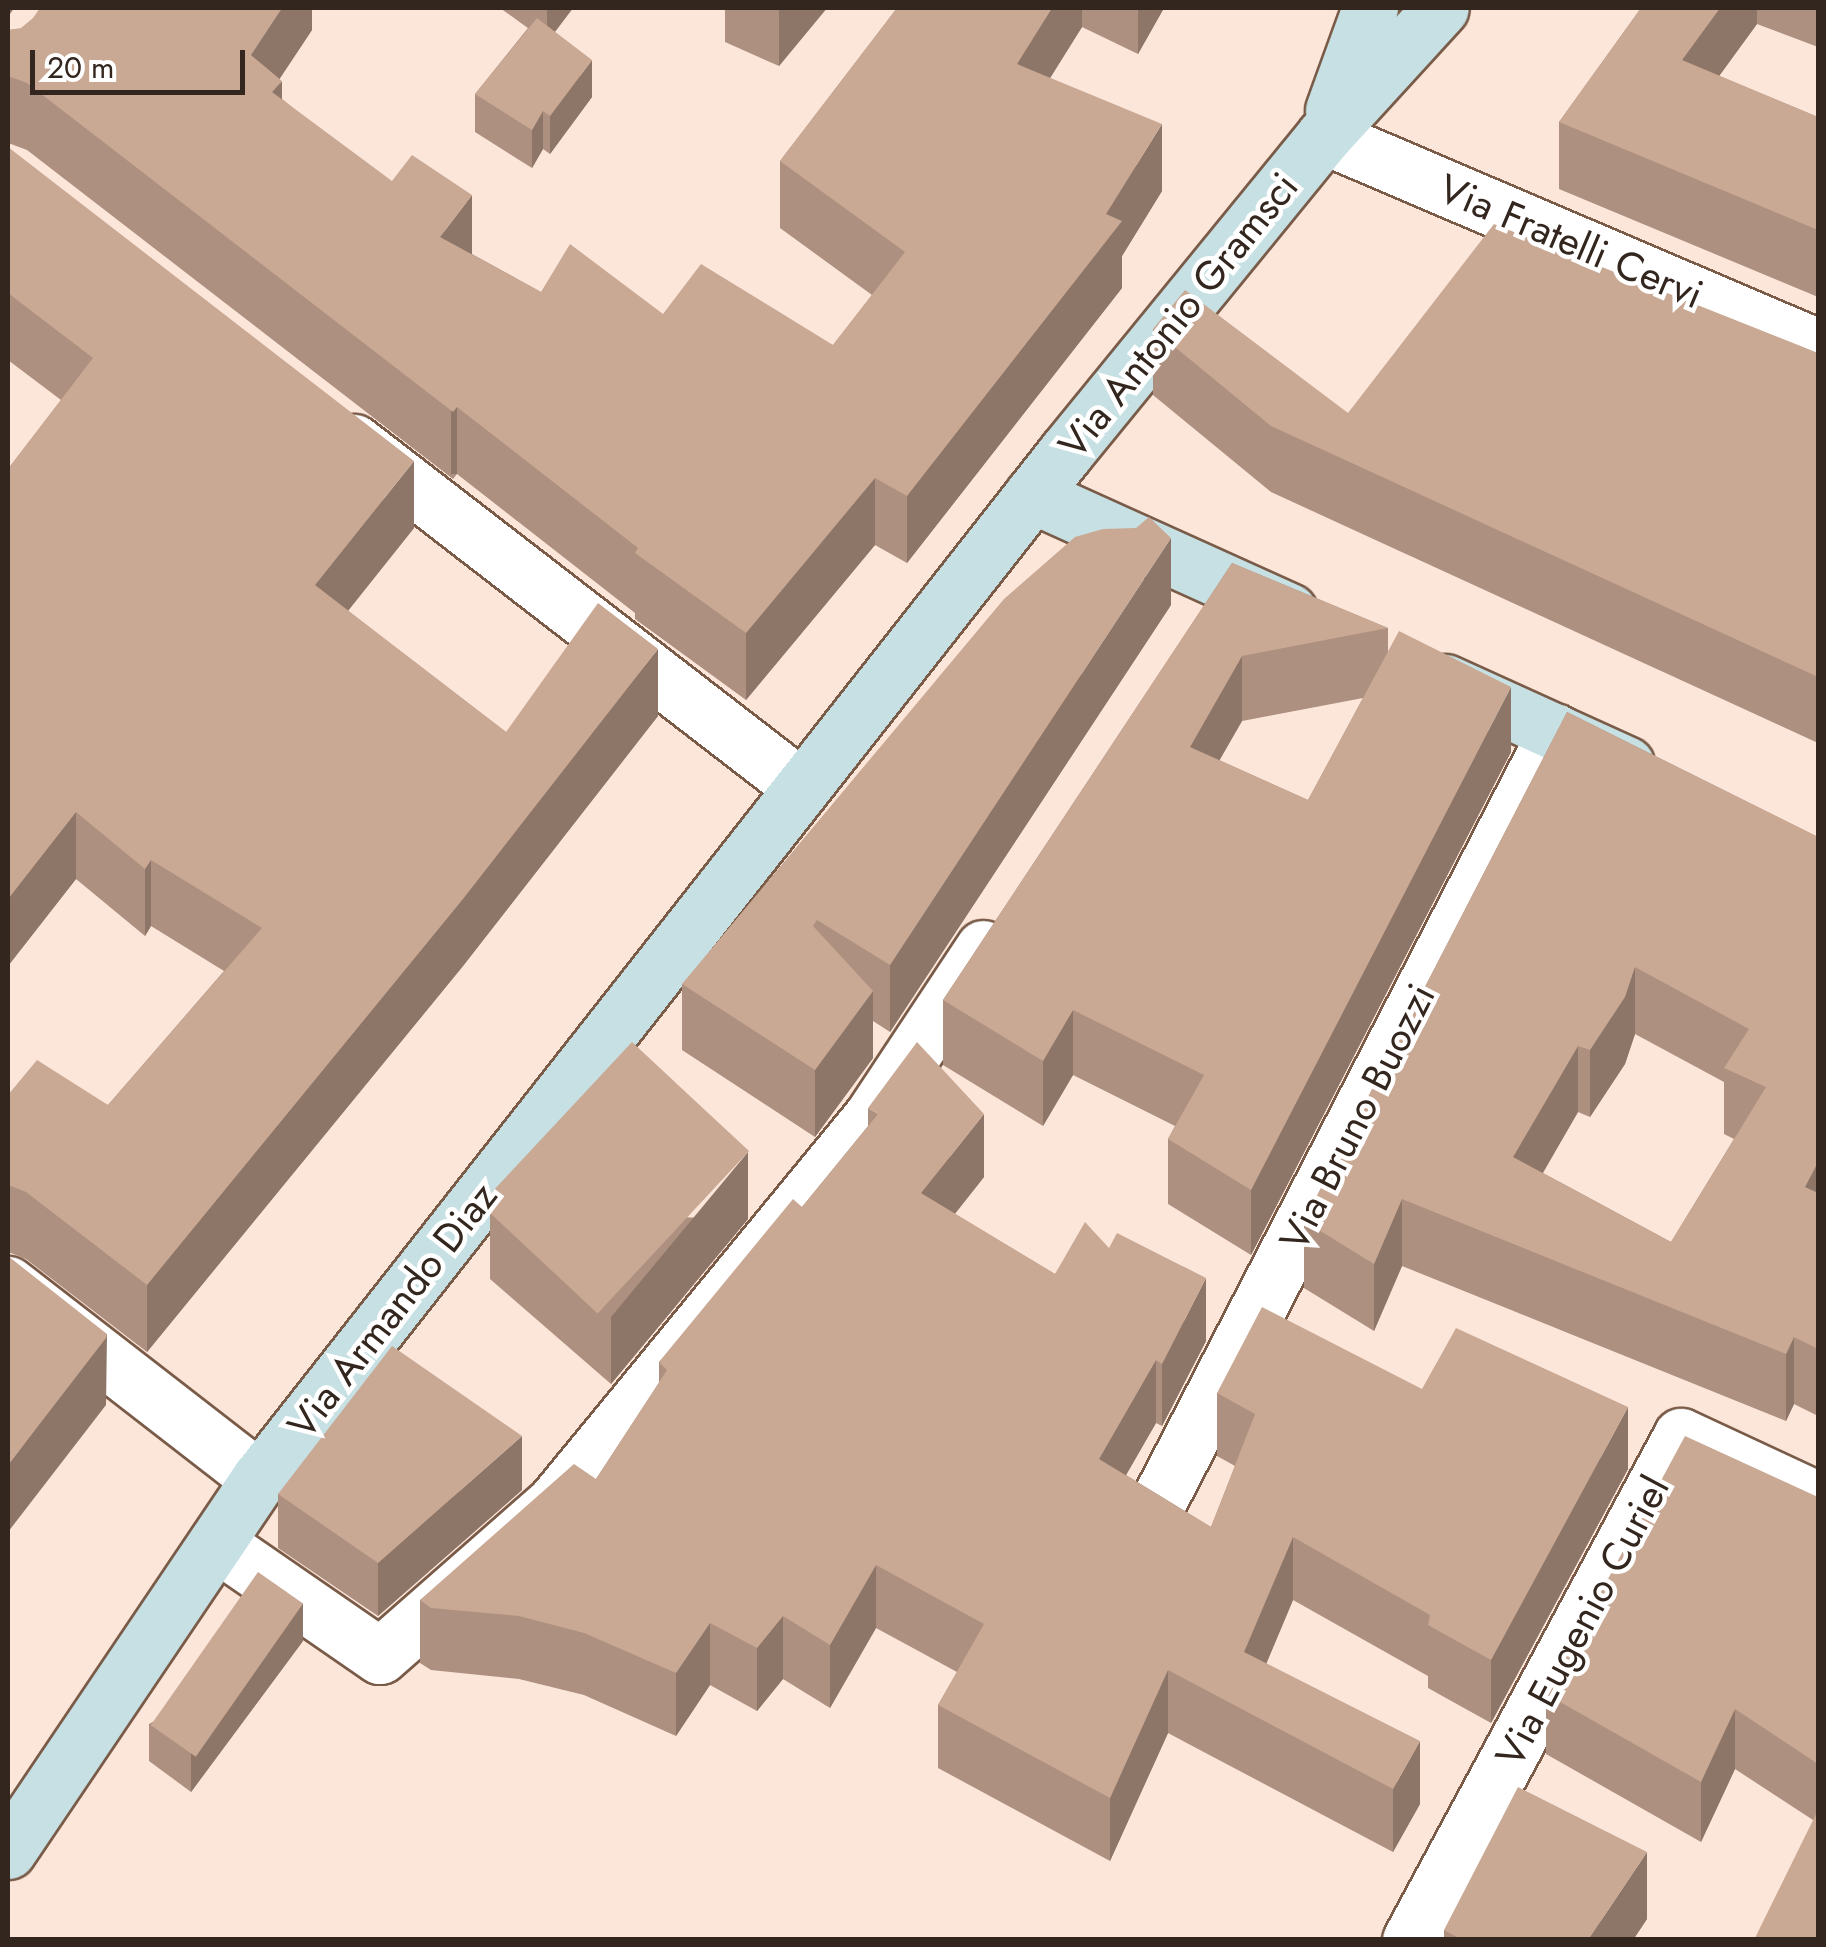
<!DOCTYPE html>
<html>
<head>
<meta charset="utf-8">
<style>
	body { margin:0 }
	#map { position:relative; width:1826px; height:1947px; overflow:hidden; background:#fce6da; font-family:Jost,sans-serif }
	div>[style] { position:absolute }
	.roads { filter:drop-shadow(2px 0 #795b48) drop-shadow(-2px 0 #795b48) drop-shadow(0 2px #795b48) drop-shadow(0 -2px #795b48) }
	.street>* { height:55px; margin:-27.5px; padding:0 27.5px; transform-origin:27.5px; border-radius:27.5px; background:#fff }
	.secondary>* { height:55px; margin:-27.5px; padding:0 27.5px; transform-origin:27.5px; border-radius:27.5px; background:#c7e0e3 }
	.wall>* { inset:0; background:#ad907f }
	.shaded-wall>* { inset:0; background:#8d7668; transform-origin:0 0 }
	.building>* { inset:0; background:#c9a894; transform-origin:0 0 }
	span { translate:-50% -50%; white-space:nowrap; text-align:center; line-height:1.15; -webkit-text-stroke:9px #fff; paint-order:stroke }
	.street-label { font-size:40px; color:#33261e }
	.frame { position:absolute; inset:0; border:10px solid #33261e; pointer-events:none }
	.scale { position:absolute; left:30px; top:50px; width:215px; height:45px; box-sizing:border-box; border:5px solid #33261e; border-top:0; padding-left:12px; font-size:30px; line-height:35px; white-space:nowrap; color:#33261e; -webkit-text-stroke:8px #fff; paint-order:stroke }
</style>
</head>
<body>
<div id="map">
	<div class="roads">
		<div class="street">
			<i style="left:1324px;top:136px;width:537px;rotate:23.13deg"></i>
			<i style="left:354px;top:442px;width:565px;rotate:37.66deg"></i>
			<i style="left:8px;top:1284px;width:318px;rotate:37.8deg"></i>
			<i style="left:1158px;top:1502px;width:867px;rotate:-62.67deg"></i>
			<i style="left:216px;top:1543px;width:199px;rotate:34.6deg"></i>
			<i style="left:380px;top:1656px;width:233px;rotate:-41.3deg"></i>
			<i style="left:555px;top:1502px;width:496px;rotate:-50.6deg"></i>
			<i style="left:870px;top:1119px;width:205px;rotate:-56.5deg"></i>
			<i style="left:1410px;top:1940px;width:572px;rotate:-61.73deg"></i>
			<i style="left:1681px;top:1436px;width:151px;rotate:25deg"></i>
		</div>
		<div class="secondary">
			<i style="left:1333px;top:110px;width:109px;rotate:-70.1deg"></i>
			<i style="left:1032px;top:495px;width:282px;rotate:24.3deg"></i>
			<i style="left:1445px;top:682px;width:199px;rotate:24.4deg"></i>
			<i style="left:8px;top:1851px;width:449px;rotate:-56deg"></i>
			<i style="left:259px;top:1479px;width:1306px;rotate:-51.84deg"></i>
			<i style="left:1066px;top:452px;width:408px;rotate:-50.8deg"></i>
			<i style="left:1324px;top:136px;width:173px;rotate:-47.6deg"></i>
		</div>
	</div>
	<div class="wall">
		<i style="clip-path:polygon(312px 8px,312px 30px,279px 79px,282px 99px,472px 254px,541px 292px,833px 345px,872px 295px,780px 228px,780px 161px,897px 8px,1164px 8px,1138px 54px,1082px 27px,1050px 78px,1162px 191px,1122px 256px,1122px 288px,907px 563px,875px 545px,746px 700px,635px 619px,635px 613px,457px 474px,453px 479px,27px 150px,11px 144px,8px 145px,8px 30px)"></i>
		<i style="clip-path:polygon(500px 8px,573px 8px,555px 32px,592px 97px,550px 154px,543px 149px,532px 168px,475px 132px,475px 94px,528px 28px)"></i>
		<i style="clip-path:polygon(725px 8px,827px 8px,779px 66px,725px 42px)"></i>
		<i style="clip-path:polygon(1641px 8px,1818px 8px,1818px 47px,1757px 24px,1719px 76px,1818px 117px,1818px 297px,1559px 189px,1559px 122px)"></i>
		<i style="clip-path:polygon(8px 147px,414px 528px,348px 611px,506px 732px,658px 716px,463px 966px,147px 1352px,26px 1259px,11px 1253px,8px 1254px,8px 1095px,108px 1105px,224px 971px,151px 926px,145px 936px,76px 879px,8px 966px,8px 469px,61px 400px,8px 360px)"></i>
		<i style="clip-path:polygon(1153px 329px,1348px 413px,1818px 353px,1818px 743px,1271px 492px,1153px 395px)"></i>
		<i style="clip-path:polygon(evenodd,1232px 563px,1388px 628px,1388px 652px,1511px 752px,1251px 1255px,1168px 1204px,1168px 1139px,1175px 1126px,1073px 1075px,1043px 1126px,943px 1065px,943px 1000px,1232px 563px,1363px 698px,1308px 800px,1219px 760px,1242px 721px,1363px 698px)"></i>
		<i style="clip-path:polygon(1171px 605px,890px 1032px,873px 1021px,873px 1058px,815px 1137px,682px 1050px,682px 984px)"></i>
		<i style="clip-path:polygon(evenodd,1567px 712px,1818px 837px,1818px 1416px,1794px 1404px,1786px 1421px,1402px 1266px,1374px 1331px,1304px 1288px,1304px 1221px,1567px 712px,1635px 1034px,1724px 1082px,1724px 1134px,1734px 1139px,1671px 1242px,1543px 1173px,1578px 1112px,1590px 1117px,1625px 1064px,1635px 1034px)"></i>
		<i style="clip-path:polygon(868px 1108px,984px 1177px,955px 1214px,1055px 1274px,1109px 1248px,1206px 1341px,1162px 1426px,1156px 1423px,1126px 1475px,1211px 1527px,1235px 1466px,1217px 1456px,1217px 1393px,1422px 1389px,1628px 1469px,1491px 1723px,1428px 1688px,1428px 1676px,1293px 1600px,1266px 1664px,1420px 1804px,1393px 1852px,1168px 1733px,1110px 1861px,938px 1768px,938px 1705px,957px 1672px,876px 1628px,830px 1708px,783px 1679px,757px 1711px,710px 1685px,676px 1736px,584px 1695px,519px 1679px,431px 1670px,420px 1663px,420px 1600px,596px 1479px,659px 1383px,659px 1362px,802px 1207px,868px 1126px)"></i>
		<i style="clip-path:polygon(490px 1212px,748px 1219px,611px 1384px,490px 1279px)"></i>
		<i style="clip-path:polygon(522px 1490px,378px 1616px,278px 1548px,278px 1494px)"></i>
		<i style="clip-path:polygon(1818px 1497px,1818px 1940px,1813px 1820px,1735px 1769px,1701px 1842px,1546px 1754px,1546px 1694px)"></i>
		<i style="clip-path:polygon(303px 1641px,191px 1792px,149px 1761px,149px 1724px)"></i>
		<i style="clip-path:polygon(1647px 1919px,1633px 1940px,1444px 1940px,1444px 1930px)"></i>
	</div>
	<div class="shaded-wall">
		<i style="clip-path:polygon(8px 8px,14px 8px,8px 17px)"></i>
		<i style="clip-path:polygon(282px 8px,312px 8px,312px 30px,251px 122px,251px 55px)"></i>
		<i style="clip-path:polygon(547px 8px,573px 8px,547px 42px)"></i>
		<i style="clip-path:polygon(779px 8px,827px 8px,779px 66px)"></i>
		<i style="clip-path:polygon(1052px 8px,1082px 8px,1082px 27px,1017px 131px,1017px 64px)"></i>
		<i style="clip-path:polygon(1138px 8px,1164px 8px,1138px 54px)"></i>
		<i style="clip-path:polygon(1720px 8px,1757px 8px,1757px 24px,1682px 127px,1682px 60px)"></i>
		<i style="clip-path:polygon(592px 60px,592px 97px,550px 154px,550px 116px)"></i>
		<i style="clip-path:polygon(282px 81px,282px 148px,272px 92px)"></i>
		<i style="clip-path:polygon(543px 111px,543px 149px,532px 168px,532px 130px)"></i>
		<i style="clip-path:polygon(1162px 124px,1162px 191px,1122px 256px,1122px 288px,907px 563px,907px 496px,1106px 214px)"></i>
		<i style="clip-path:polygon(472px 195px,472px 262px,440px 237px)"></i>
		<i style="left:457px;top:407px;width:67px;height:6px;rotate:90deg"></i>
		<i style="clip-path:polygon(414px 461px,414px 528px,315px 652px,315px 585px)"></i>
		<i style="clip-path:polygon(875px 478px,875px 545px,746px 700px,746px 633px)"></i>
		<i style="clip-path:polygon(1171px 538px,1171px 605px,890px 1032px,890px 965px)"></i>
		<i style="clip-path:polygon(658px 649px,658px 716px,463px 966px,147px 1352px,147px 1285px)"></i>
		<i style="clip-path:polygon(1242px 656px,1242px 721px,1190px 812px,1190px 747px)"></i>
		<i style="clip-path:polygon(1511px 687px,1511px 752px,1251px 1255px,1251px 1190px)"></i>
		<i style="clip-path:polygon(76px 812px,76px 879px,8px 966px,8px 899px)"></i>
		<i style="clip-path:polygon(151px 860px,151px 926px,145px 936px,145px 869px)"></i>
		<i style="clip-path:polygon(1635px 967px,1635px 1034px,1625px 1064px,1590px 1117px,1590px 1050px)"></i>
		<i style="clip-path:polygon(873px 991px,873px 1058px,815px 1137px,815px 1070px)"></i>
		<i style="clip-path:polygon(1073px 1010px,1073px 1075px,1043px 1126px,1043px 1061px)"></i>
		<i style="clip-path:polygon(1578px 1046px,1578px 1112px,1513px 1224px,1513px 1157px)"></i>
		<i style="clip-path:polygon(984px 1114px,984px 1177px,921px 1256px,921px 1193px)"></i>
		<i style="clip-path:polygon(748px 1152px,748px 1219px,611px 1384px,611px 1317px)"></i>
		<i style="clip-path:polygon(1818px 1162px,1818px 1229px,1805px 1187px)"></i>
		<i style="clip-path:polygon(1402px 1199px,1402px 1266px,1374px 1331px,1374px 1264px)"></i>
		<i style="clip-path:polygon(1206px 1278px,1206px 1341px,1162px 1426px,1162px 1364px)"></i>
		<i style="clip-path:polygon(107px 1334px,106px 1405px,8px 1532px,8px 1465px)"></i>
		<i style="clip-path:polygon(1794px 1337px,1794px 1404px,1786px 1421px,1786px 1354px)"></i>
		<i style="clip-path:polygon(1156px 1360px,1156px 1423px,1099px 1522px,1099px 1459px)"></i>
		<i style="clip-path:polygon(1628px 1407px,1628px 1469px,1491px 1723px,1491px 1660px)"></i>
		<i style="clip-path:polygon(522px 1436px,522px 1490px,378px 1616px,378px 1563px)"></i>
		<i style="clip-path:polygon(1293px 1537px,1293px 1600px,1246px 1712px,1244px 1652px)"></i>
		<i style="clip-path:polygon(876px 1565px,876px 1628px,830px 1708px,830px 1645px)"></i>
		<i style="clip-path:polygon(303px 1603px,303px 1641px,191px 1792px,191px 1754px)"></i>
		<i style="clip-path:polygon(783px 1616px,783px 1679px,757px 1711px,757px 1648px)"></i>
		<i style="clip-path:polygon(710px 1623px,710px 1685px,676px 1736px,676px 1673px)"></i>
		<i style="clip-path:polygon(1168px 1670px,1168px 1733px,1110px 1861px,1110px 1798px)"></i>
		<i style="clip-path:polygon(1735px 1709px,1735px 1769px,1701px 1842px,1701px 1782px)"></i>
		<i style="clip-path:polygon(1420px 1741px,1420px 1804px,1393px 1852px,1393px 1789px)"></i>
		<i style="clip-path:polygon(1647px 1852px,1647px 1919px,1633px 1940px,1588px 1940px)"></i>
	</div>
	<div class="building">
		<i style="clip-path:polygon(40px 8px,282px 8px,251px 55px,282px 81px,272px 92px,392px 181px,412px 155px,472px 195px,440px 237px,541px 292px,570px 244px,663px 314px,701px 264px,833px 345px,905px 252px,780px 161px,897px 8px,1052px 8px,1017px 64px,1162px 124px,1106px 214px,1122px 221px,907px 496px,875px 478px,746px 633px,635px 553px,638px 548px,457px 407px,453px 412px,27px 83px,11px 77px,8px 78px,8px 30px,21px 28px,33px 18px)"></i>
		<i style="clip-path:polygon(1641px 8px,1720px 8px,1682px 60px,1818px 117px,1818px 230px,1559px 122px)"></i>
		<i style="clip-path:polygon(537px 18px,592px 60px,550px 116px,543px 111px,532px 130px,475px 94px)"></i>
		<i style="clip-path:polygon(8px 147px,414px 461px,315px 585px,506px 732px,598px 603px,658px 649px,463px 899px,147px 1285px,26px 1192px,11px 1186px,8px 1187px,8px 1095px,37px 1060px,108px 1105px,262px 928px,151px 860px,145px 869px,76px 812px,8px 899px,8px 469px,93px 358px,8px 293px)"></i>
		<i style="clip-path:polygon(1494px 224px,1818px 353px,1818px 677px,1271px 426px,1153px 329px,1185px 290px,1348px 413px)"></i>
		<i style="clip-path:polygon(1149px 517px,1171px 538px,890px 965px,817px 920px,813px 926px,873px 991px,815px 1070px,682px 984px,1004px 599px,1075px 537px,1103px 529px,1136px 528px)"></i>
		<i style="clip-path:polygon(1232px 563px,1388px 628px,1242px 656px,1190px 747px,1308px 800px,1399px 631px,1511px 687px,1251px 1190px,1168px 1139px,1204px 1075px,1073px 1010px,1043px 1061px,943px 1000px)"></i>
		<i style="clip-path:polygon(evenodd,1567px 712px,1818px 837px,1818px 1162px,1805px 1187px,1818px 1193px,1818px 1349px,1794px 1337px,1786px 1354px,1402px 1199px,1374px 1264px,1304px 1221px,1567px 712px,1635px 967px,1749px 1029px,1724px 1068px,1766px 1087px,1671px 1242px,1513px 1157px,1578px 1046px,1590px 1050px,1625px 997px,1635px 967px)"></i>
		<i style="left:632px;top:1042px;width:160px;height:222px;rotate:43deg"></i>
		<i style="clip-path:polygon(917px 1042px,984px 1114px,921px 1193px,1055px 1274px,1085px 1222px,1109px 1248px,1117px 1233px,1206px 1278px,1162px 1364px,1156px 1360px,1099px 1459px,1211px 1527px,1255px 1414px,1217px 1393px,1262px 1307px,1422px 1389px,1456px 1328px,1628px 1407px,1491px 1660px,1428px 1625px,1430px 1615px,1293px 1537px,1244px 1652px,1420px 1741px,1393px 1789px,1168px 1670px,1110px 1798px,938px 1705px,984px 1624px,876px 1565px,830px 1645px,783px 1616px,757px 1648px,710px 1623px,676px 1673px,584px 1633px,519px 1616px,431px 1608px,420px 1600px,574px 1464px,596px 1479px,667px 1370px,659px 1362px,793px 1199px,802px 1207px,878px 1114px,868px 1108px)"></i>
		<i style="clip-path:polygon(8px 1256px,107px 1334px,106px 1338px,8px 1465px)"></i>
		<i style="clip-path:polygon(392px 1346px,522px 1436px,378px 1563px,278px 1494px)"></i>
		<i style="clip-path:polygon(1685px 1436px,1818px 1497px,1818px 1764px,1735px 1709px,1701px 1782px,1546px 1694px)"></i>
		<i style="left:258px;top:1572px;width:55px;height:187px;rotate:35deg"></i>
		<i style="clip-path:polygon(1518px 1787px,1647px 1852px,1588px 1940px,1462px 1940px,1444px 1930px)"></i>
		<i style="clip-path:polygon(1818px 1810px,1818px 1940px,1754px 1940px)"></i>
	</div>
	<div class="street-label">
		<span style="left:1571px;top:241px;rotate:23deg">Via Fratelli Cervi</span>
		<span style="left:1178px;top:315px;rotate:-51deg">Via Antonio Gramsci</span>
		<span style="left:1357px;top:1117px;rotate:-63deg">Via Bruno Buozzi</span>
		<span style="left:392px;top:1310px;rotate:-52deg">Via Armando Diaz</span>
		<span style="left:1582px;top:1621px;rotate:-62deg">Via Eugenio Curiel</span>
	</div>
	<div class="frame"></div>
	<div class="scale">20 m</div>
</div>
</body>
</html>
